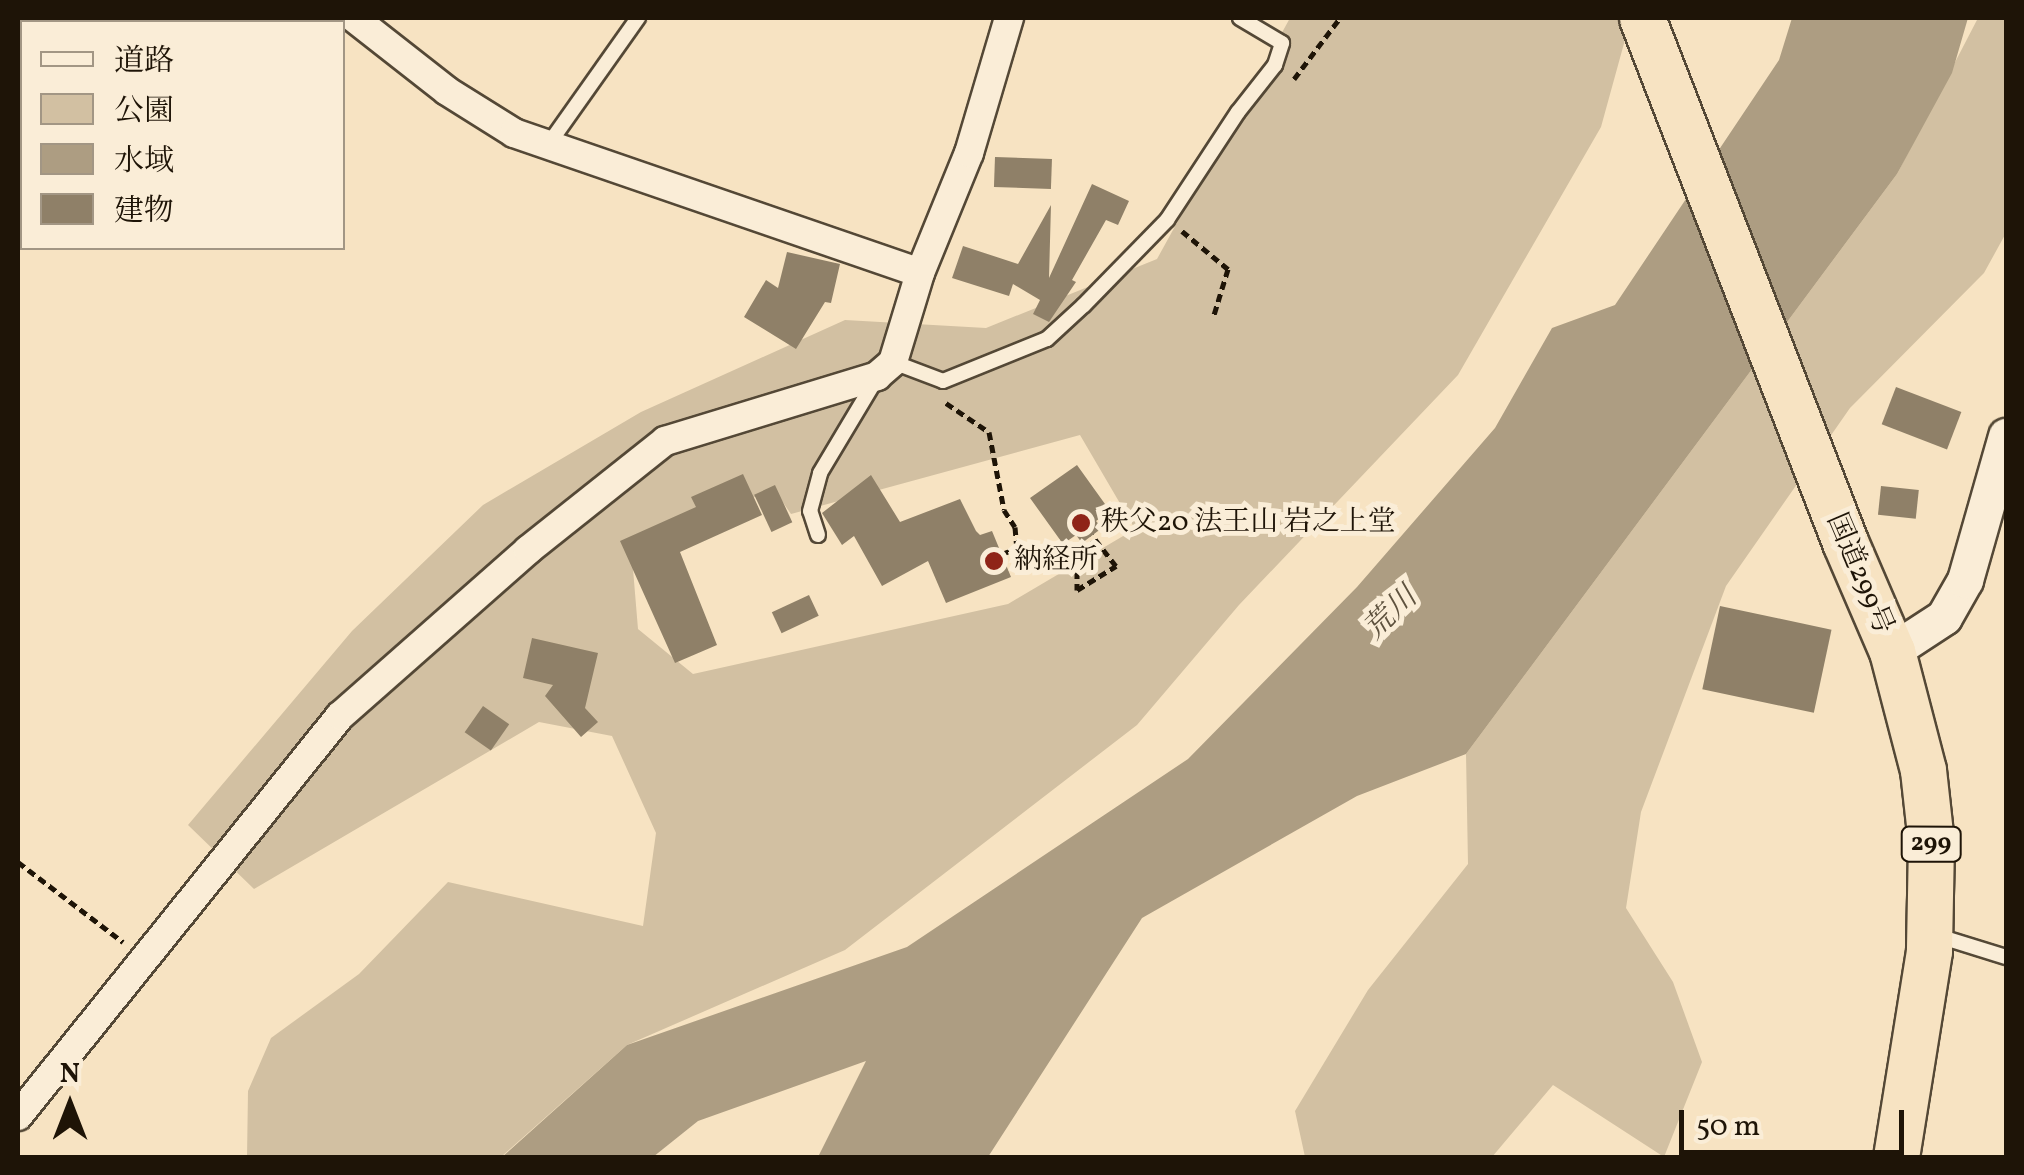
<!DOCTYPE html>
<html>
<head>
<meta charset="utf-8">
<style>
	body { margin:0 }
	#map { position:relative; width:2024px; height:1175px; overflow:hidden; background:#f7e3c2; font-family:Vollkorn,"Noto Serif JP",serif }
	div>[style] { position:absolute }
	.green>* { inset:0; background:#d2c0a2 }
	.water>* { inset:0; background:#ad9d82 }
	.building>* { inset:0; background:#8f8068; transform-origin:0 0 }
	.path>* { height:5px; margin-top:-2.5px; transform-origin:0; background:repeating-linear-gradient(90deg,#1e1407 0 8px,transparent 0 13px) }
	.roads { filter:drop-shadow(2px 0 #544836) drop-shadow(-2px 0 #544836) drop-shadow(0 2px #544836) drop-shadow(0 -2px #544836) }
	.service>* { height:14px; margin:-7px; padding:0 7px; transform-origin:7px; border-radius:7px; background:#faedd7 }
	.minor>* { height:28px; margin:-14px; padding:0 14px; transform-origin:14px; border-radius:14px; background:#faedd7 }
	.tertiary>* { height:35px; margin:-17.5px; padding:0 17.5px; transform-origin:17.5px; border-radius:17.5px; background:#faedd7 }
	.trunk>* { height:45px; margin:-22.5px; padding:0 22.5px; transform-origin:22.5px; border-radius:22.5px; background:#f7e3c2 }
	.dots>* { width:28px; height:28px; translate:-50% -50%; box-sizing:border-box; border:5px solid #faedd7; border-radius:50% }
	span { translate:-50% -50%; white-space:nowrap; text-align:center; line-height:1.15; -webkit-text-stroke:10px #faedd7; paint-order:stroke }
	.shield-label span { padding:2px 8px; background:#faedd7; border:2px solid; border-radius:8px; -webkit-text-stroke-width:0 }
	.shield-label { font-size:25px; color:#1e1407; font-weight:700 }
	.poi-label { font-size:28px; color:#1e1407 }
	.left { translate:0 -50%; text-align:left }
	.street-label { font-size:28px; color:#1e1407 }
	.water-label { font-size:30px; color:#5e523e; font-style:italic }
	.frame { position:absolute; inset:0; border:20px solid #1e1407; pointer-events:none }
	.legend { position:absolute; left:20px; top:20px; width:325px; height:230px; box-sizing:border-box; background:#faedd7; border:2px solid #a29684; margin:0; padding:12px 18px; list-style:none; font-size:30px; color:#1e1407 }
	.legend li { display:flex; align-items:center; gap:20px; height:50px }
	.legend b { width:50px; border:2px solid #a29684 }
	.north { position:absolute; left:20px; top:1055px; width:100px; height:100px; -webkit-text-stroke:8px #faedd7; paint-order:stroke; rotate:0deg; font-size:28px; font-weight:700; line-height:40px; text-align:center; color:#1e1407 }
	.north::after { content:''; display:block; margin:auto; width:35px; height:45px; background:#1e1407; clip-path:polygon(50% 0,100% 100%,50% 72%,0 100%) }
	.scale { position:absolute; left:1679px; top:1110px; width:225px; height:45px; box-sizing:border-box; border:5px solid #1e1407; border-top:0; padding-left:12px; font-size:30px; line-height:35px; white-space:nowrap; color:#1e1407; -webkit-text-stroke:8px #faedd7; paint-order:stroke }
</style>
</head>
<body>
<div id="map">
	<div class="green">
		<i style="clip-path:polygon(evenodd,1290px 18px,1631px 18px,1601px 127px,1458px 375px,1239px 605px,1137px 725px,845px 950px,627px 1045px,501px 1157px,247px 1157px,248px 1091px,271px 1038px,359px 974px,448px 882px,643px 926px,656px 833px,612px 736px,539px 722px,254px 889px,188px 825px,352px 631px,483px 505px,641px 412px,845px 320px,986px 328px,1157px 259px,1290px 18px,1080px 435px,1135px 529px,1008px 604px,693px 674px,638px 629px,632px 557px,773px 488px,791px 514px,1080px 435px)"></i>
		<i style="clip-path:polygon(1978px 18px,2006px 18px,2006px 233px,1984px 273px,1850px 408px,1726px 586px,1641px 812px,1626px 908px,1673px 982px,1702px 1062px,1664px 1157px,1553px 1085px,1492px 1157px,1305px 1157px,1295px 1111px,1368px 990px,1468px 864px,1466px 754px,1897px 174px)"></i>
	</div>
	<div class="water">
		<i style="clip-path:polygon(1792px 18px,1968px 18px,1952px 73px,1897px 174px,1466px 754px,1357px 796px,1142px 918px,988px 1157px,818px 1157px,866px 1061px,698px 1121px,653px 1157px,501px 1158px,627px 1045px,907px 947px,1188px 759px,1357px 587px,1495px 428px,1552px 328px,1615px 305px,1779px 60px)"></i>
	</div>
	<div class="building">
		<i style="left:995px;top:157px;width:57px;height:30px;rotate:2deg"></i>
		<i style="clip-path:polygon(1092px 184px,1129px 201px,1118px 225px,1106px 220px,1072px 280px,1076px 282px,1049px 322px,1033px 314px,1040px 300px,1013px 284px,1009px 296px,952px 278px,963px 246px,1018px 264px,1051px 205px,1049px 278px)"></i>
		<i style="clip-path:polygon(787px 252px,840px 264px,831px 303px,825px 302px,796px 349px,744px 317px,766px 280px,778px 288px)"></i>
		<i style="left:1896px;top:387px;width:70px;height:40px;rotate:21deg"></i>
		<i style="clip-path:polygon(1077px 465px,1110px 511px,1096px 521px,1102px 528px,1082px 543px,1076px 535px,1063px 544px,1030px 498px)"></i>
		<i style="clip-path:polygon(743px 474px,762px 515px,680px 552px,717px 645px,675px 663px,620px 541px,696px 507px,691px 497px)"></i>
		<i style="clip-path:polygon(871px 475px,900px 522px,960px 499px,976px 531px,980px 535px,992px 531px,1011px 577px,946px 603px,928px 561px,882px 586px,854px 536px,842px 545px,822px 513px)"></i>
		<i style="left:775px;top:485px;width:41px;height:23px;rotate:65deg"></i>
		<i style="left:1881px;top:486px;width:38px;height:29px;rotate:6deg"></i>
		<i style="left:809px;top:595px;width:23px;height:41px;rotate:65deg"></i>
		<i style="left:1720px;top:606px;width:114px;height:85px;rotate:12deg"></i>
		<i style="clip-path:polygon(532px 638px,598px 653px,585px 708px,598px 722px,581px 737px,545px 696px,553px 685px,523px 678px)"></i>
		<i style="left:483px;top:706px;width:32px;height:32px;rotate:35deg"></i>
	</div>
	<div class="path">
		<i style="left:1294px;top:79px;width:76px;rotate:-53deg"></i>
		<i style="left:1182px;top:231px;width:60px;rotate:39.6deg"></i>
		<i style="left:1228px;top:269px;width:51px;rotate:107deg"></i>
		<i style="left:946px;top:403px;width:52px;rotate:34deg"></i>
		<i style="left:989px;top:432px;width:79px;rotate:79.1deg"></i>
		<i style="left:1004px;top:510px;width:20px;rotate:57deg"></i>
		<i style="left:1015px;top:527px;width:21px;rotate:85deg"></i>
		<i style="left:1017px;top:548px;width:50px;rotate:5.7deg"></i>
		<i style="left:1067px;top:553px;width:21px;rotate:61deg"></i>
		<i style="left:1077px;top:571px;width:19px;rotate:90deg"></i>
		<i style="left:1077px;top:590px;width:46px;rotate:-31.6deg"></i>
		<i style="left:1116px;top:566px;width:39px;rotate:-128deg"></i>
		<i style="left:1067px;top:553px;width:31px;rotate:-22deg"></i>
		<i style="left:1002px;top:554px;width:16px;rotate:-22deg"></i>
		<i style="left:18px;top:862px;width:132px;rotate:37.3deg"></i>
	</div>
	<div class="roads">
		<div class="service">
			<i style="left:548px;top:145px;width:156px;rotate:-54.7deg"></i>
			<i style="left:893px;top:362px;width:53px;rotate:20.8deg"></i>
			<i style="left:943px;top:381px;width:112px;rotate:-22deg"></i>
			<i style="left:1047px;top:339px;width:50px;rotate:-42.6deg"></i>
			<i style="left:1084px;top:305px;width:119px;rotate:-45.7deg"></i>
			<i style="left:1167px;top:220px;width:129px;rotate:-56.7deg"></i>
			<i style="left:1238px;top:112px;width:60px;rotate:-51.8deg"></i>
			<i style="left:1275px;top:65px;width:23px;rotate:-72deg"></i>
			<i style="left:1282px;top:43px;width:49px;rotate:-149.2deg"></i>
			<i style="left:818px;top:535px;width:25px;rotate:-108deg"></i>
			<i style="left:810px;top:511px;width:39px;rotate:-75deg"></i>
			<i style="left:820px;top:473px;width:107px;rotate:-59.1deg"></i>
			<i style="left:1935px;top:935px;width:74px;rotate:17.2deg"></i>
		</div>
		<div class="minor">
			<i style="left:354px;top:18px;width:118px;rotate:38.1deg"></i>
			<i style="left:447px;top:91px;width:79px;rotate:32.1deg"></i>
			<i style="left:514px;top:133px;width:429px;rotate:19deg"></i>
			<i style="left:18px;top:1116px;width:514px;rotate:-51.17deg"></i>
			<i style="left:340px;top:716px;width:251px;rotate:-41.4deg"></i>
			<i style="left:528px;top:550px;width:175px;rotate:-38.5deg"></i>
			<i style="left:665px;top:441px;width:222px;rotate:-17deg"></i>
			<i style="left:877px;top:376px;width:21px;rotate:-41deg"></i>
			<i style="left:893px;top:362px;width:93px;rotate:-73.1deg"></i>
			<i style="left:920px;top:273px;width:130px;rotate:-67.8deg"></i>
			<i style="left:969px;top:153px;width:141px;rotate:-73.5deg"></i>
		</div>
		<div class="tertiary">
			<i style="left:1892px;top:651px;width:62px;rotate:-33.2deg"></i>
			<i style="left:1944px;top:617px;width:43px;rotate:-60.4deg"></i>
			<i style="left:1965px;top:580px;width:150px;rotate:-74.1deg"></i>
		</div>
		<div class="trunk">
			<i style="left:1642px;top:18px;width:562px;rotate:68.82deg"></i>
			<i style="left:1845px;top:542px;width:119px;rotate:66.7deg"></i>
			<i style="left:1892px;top:651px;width:123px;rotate:75.4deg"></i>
			<i style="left:1923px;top:770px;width:73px;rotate:83.7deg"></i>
			<i style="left:1931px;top:843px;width:108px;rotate:91.1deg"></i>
			<i style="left:1929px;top:951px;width:210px;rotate:99.1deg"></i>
		</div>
	</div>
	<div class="dots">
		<i style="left:1081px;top:523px;background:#8f2418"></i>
		<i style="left:994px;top:561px;background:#8f2418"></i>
	</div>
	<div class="shield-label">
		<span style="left:1931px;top:844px">299</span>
	</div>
	<div class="poi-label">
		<span class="left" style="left:1101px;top:523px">秩父20 法王山 岩之上堂</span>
		<span class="left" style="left:1014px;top:561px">納経所</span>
	</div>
	<div class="street-label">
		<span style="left:1859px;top:574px;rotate:67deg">国道299号</span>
	</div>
	<div class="water-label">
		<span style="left:1391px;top:614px;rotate:-44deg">荒川</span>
	</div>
	<div class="frame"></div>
	<ul class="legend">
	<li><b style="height:12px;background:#faedd7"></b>道路</li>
	<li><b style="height:28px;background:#d2c0a2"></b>公園</li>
	<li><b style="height:28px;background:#ad9d82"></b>水域</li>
	<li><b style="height:28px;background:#8f8068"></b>建物</li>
	</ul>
	<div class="north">N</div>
	<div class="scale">50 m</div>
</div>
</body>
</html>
